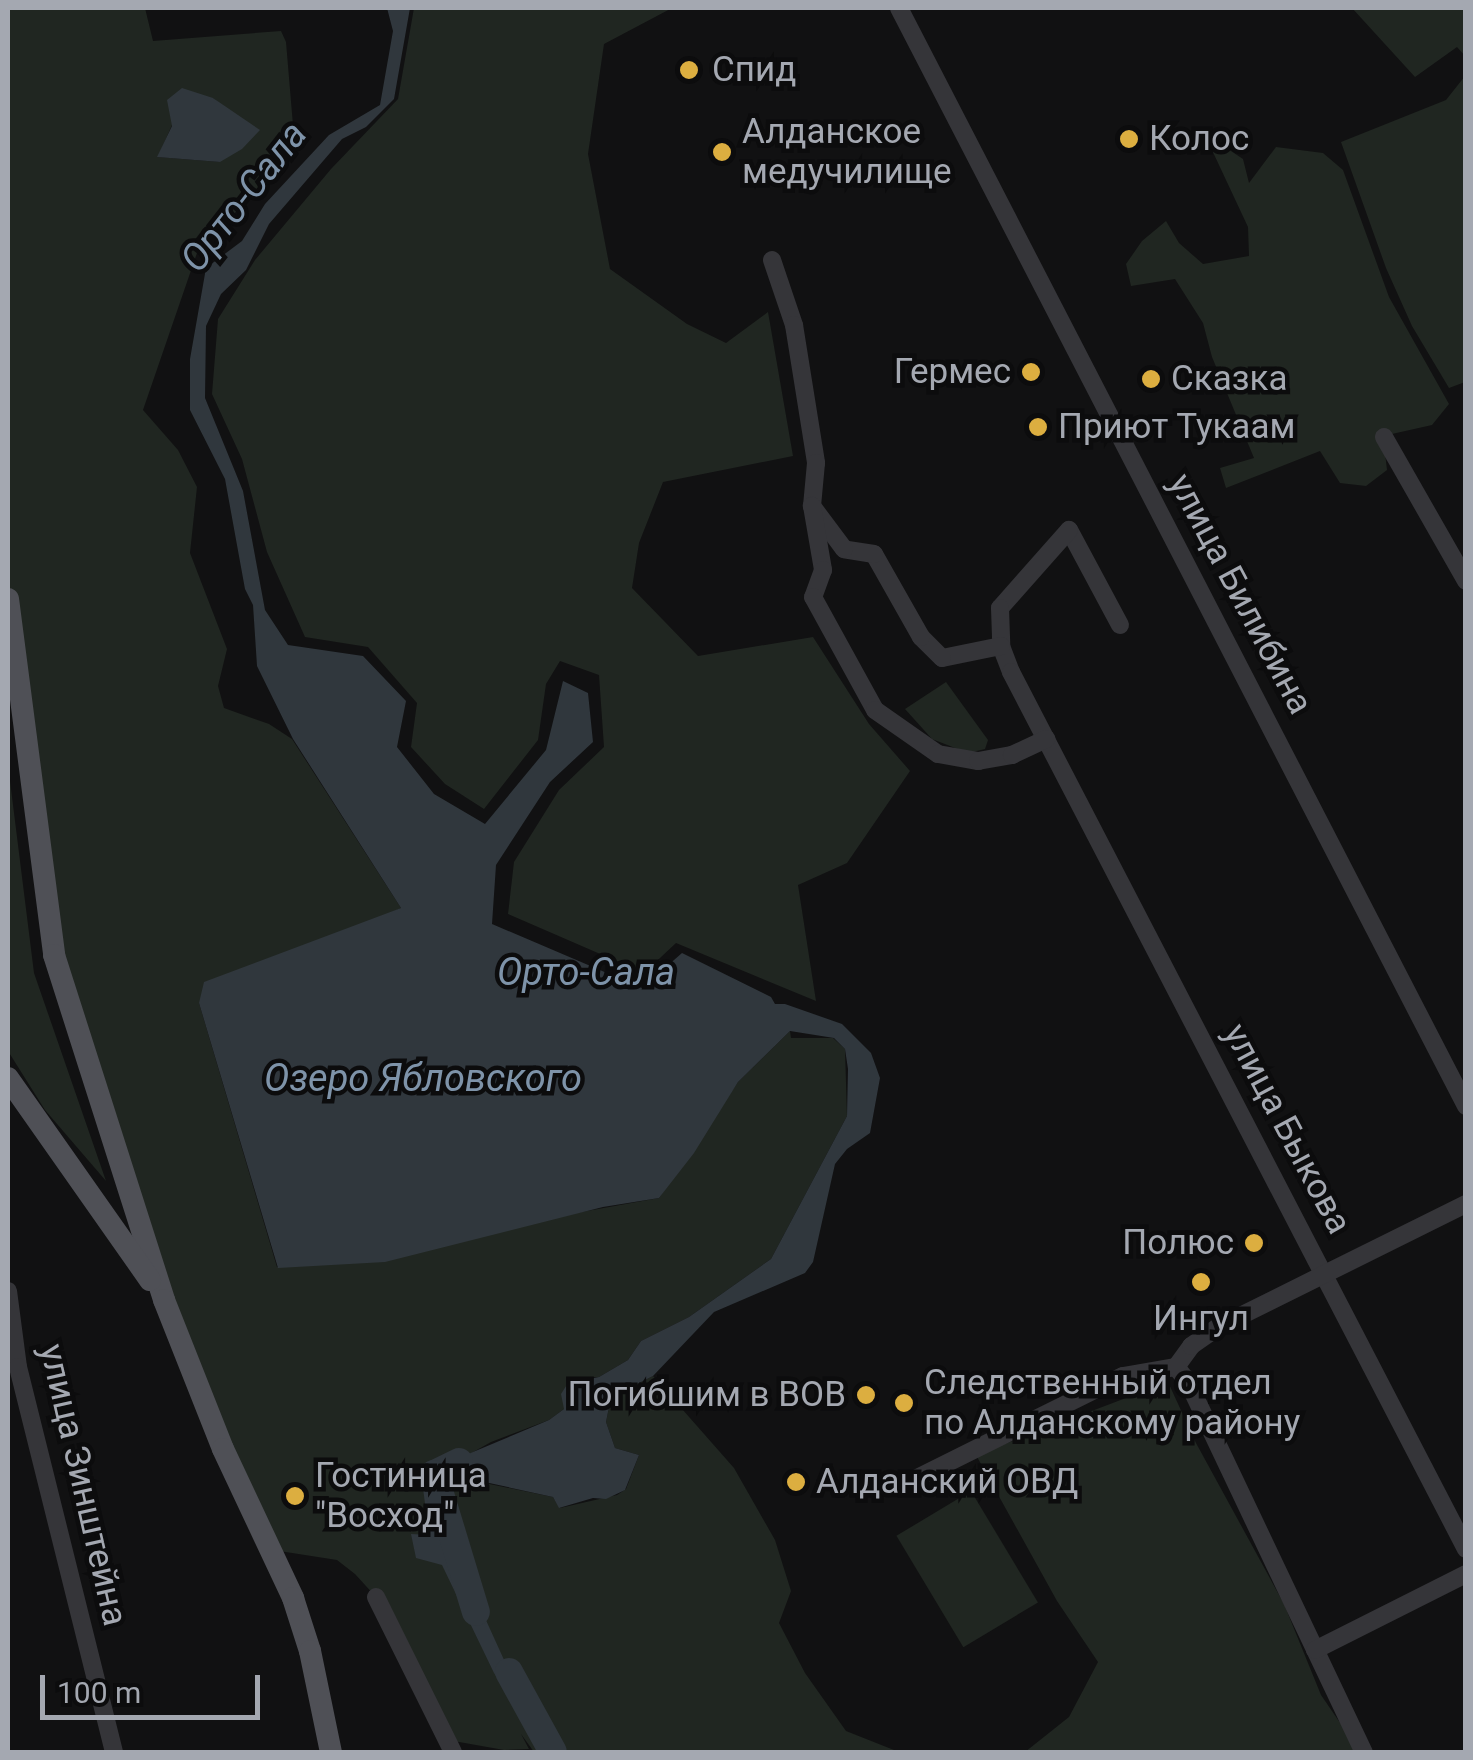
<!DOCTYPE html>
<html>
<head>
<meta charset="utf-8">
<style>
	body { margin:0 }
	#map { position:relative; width:1473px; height:1760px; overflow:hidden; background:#111112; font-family:Roboto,sans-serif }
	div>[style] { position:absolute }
	.green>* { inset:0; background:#202621; transform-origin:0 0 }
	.water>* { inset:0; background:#30373d }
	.river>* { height:28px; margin:-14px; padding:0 14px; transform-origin:14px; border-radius:14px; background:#30373d }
	.minor>* { height:18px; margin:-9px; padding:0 9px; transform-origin:9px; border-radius:9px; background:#353539 }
	.major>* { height:22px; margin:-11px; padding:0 11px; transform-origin:11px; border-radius:11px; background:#4f5056 }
	.dots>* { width:28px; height:28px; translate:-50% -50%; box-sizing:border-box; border:5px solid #0c0c0d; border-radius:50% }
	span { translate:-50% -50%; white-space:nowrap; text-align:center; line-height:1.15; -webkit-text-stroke:9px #0c0c0d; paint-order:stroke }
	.poi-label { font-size:35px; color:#a4a8b1 }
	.left { translate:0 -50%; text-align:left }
	.right { translate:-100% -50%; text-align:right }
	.street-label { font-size:35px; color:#a4a8b1 }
	.water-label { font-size:38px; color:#7e93a9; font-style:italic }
	.frame { position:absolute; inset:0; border:10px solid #a4a8b1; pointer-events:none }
	.scale { position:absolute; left:40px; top:1675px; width:220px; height:45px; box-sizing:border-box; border:5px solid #a4a8b1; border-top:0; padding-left:12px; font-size:30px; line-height:35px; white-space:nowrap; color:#a4a8b1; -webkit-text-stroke:8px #0c0c0d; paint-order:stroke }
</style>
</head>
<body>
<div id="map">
	<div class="green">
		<i style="clip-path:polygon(evenodd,8px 8px,145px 8px,153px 41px,281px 31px,286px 42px,295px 149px,197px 253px,143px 410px,178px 450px,197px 487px,190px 553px,227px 649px,218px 686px,224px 708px,269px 724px,292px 739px,401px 908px,199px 1003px,277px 1267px,659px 1198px,738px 1082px,790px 1031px,791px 1038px,833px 1038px,845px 1049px,847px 1116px,771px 1259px,689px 1317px,641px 1341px,628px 1360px,599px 1377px,582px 1377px,564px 1409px,549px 1420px,491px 1442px,436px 1473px,553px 1497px,560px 1508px,617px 1495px,626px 1489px,639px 1455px,615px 1448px,606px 1422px,611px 1397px,653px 1376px,734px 1468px,775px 1540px,791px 1591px,779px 1623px,805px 1673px,846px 1731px,899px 1752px,534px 1752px,521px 1734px,529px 1749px,504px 1750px,448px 1740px,376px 1597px,355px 1574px,337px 1560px,273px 1550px,223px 1449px,54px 955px,8px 599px,8px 8px,213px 98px,232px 114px,220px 162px,158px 157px,172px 125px,213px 98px)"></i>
		<i style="clip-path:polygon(414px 8px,672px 8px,604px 44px,588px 154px,610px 269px,687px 324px,726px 343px,768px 312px,793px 456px,663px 482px,639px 543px,632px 588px,698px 656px,813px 637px,869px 724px,910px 771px,847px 863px,798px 885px,816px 1001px,676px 943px,644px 973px,508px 914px,514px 862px,559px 790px,604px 747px,599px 675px,560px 661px,546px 684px,538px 740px,484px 809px,445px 784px,411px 747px,417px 703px,368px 647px,305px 637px,267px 552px,242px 459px,212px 394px,218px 319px,255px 260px,331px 169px,398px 99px)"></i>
		<i style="clip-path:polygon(1352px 8px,1465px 8px,1465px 56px,1457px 47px,1415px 77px)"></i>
		<i style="clip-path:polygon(1465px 76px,1465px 382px,1449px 388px,1412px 326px,1386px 268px,1341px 142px,1446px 100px)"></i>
		<i style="clip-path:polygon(1204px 133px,1243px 159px,1249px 183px,1276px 147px,1323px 153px,1343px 170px,1389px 297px,1449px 404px,1432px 425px,1383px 436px,1387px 470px,1366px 486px,1340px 483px,1320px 451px,1226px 488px,1220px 468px,1254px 458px,1212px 357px,1203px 323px,1175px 279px,1131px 286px,1126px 264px,1142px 241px,1166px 221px,1179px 243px,1203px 264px,1249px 256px,1248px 227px)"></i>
		<i style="clip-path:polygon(946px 682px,988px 740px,985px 749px,968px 753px,932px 739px,905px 709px)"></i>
		<i style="clip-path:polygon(8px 765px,34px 973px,106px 1181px,45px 1110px,8px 1051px)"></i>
		<i style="clip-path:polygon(1168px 1382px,1196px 1443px,1284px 1604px,1321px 1695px,1360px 1752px,1025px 1752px,1069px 1717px,1098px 1662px,1057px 1601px,976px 1455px)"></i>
		<i style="left:971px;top:1491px;width:130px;height:87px;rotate:59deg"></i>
	</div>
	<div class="water">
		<i style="clip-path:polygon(387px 8px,410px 8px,394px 99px,366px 127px,342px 139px,269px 224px,246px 270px,221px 294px,206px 326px,205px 398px,243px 491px,265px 610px,288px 645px,363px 656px,406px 701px,397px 747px,434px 794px,485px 824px,546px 750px,563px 681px,588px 693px,593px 742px,550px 782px,496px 865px,492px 924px,642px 988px,682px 953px,771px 997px,775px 1004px,785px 1004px,842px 1024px,871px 1053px,880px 1078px,870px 1133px,847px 1149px,835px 1164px,813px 1262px,805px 1273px,714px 1312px,653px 1376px,611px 1397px,606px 1422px,615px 1448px,639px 1455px,625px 1490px,606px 1499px,593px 1498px,559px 1508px,553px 1497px,448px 1474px,432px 1492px,437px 1524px,453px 1566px,470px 1585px,536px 1730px,555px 1752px,546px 1752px,494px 1673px,442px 1565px,416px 1558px,411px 1534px,429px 1535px,423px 1488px,430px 1476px,461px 1457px,549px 1420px,564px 1409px,561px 1394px,568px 1383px,599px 1377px,628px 1360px,641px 1341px,689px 1317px,771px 1259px,847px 1116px,848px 1069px,845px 1049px,834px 1038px,790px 1031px,738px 1082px,694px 1153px,659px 1198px,603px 1207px,385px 1262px,278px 1268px,199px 1003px,204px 982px,401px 908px,293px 739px,257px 666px,253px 605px,245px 589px,225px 479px,190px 410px,190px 359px,206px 268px,242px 241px,265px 204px,329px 135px,380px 105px,393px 31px)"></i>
		<i style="clip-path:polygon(182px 88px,213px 98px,260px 130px,242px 149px,220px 162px,157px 157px,172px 126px,167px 100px)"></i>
	</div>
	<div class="river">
		<i style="left:459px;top:1462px;width:28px;rotate:154deg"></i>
		<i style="left:434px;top:1474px;width:144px;rotate:73.1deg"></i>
		<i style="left:509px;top:1672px;width:91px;rotate:61.2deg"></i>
	</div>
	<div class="minor">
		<i style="left:899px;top:8px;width:1236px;rotate:62.69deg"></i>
		<i style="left:772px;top:260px;width:69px;rotate:71.3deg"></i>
		<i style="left:794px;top:325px;width:140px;rotate:80.9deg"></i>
		<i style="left:816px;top:463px;width:43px;rotate:95.3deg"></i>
		<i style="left:1384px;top:437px;width:166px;rotate:60.3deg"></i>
		<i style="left:1120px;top:625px;width:108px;rotate:-118.2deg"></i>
		<i style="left:1069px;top:530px;width:104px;rotate:131.5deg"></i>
		<i style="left:1000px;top:608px;width:38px;rotate:88deg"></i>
		<i style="left:1001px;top:646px;width:28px;rotate:69deg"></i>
		<i style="left:1011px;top:672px;width:988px;rotate:62.58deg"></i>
		<i style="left:1001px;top:646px;width:60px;rotate:168.5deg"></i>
		<i style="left:942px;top:658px;width:30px;rotate:-135deg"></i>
		<i style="left:921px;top:637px;width:95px;rotate:-119.5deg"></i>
		<i style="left:874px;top:554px;width:30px;rotate:-171deg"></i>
		<i style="left:844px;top:549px;width:54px;rotate:-126.7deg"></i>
		<i style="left:812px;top:506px;width:65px;rotate:80.2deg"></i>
		<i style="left:823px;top:570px;width:29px;rotate:110deg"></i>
		<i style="left:813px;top:597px;width:129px;rotate:61.2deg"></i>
		<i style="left:875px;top:710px;width:77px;rotate:34.9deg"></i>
		<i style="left:938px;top:754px;width:41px;rotate:9.9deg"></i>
		<i style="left:978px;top:761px;width:35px;rotate:-10deg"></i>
		<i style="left:1012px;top:755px;width:38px;rotate:-25deg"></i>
		<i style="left:8px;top:1291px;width:77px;rotate:82.5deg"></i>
		<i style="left:18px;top:1367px;width:397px;rotate:76deg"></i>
		<i style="left:1176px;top:1367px;width:19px;rotate:51deg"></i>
		<i style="left:1188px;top:1382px;width:410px;rotate:64.6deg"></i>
		<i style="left:905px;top:1484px;width:243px;rotate:-26.4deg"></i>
		<i style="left:1123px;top:1376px;width:54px;rotate:-9.6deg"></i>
		<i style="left:1176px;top:1367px;width:26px;rotate:-54deg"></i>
		<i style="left:1191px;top:1346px;width:35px;rotate:-35deg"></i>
		<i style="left:1220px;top:1326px;width:275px;rotate:-26.4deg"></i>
		<i style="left:376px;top:1597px;width:173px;rotate:63.6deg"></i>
		<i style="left:1315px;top:1650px;width:169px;rotate:-26.7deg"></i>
	</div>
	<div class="major">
		<i style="left:8px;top:599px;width:359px;rotate:82.6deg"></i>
		<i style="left:54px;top:955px;width:362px;rotate:72.3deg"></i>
		<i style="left:164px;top:1300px;width:160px;rotate:68.4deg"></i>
		<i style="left:223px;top:1449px;width:165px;rotate:64.8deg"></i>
		<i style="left:293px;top:1598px;width:56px;rotate:72.2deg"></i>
		<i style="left:310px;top:1651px;width:103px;rotate:78.3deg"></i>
		<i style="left:8px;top:1078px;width:247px;rotate:54.9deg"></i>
	</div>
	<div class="dots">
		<i style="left:689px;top:70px;background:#dcae40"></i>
		<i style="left:1129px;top:139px;background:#dcae40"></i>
		<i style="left:722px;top:152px;background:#dcae40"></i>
		<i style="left:1031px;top:372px;background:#dcae40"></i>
		<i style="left:1151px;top:379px;background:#dcae40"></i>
		<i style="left:1038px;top:427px;background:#dcae40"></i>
		<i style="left:1254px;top:1243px;background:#dcae40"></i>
		<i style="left:1201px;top:1282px;background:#dcae40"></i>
		<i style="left:866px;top:1395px;background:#dcae40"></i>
		<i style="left:904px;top:1403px;background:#dcae40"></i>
		<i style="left:796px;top:1482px;background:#dcae40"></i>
		<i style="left:295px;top:1496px;background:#dcae40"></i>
	</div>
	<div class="poi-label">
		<span class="left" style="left:712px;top:70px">Спид</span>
		<span class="left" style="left:742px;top:152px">Алданское<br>медучилище</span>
		<span class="left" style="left:1149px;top:139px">Колос</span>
		<span class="right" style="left:1011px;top:372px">Гермес</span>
		<span class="left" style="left:1171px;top:379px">Сказка</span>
		<span class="left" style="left:1058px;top:427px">Приют Тукаам</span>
		<span class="right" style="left:1234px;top:1243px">Полюс</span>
		<span style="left:1201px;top:1319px">Ингул</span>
		<span class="left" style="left:924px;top:1403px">Следственный отдел<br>по Алданскому району</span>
		<span class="right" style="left:846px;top:1395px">Погибшим в ВОВ</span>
		<span class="left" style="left:315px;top:1496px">Гостиница<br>"Восход"</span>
		<span class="left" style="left:816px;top:1482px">Алданский ОВД</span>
	</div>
	<div class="street-label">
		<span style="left:1240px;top:594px;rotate:62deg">улица Билибина</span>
		<span style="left:1287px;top:1129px;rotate:62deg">улица Быкова</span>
		<span style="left:83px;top:1485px;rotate:77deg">улица Зинштейна</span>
	</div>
	<div class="water-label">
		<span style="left:244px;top:197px;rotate:-52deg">Орто-Сала</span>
		<span style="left:586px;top:973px">Орто-Сала</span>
		<span style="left:423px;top:1079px">Озеро Ябловского</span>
	</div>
	<div class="frame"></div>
	<div class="scale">100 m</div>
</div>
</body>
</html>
